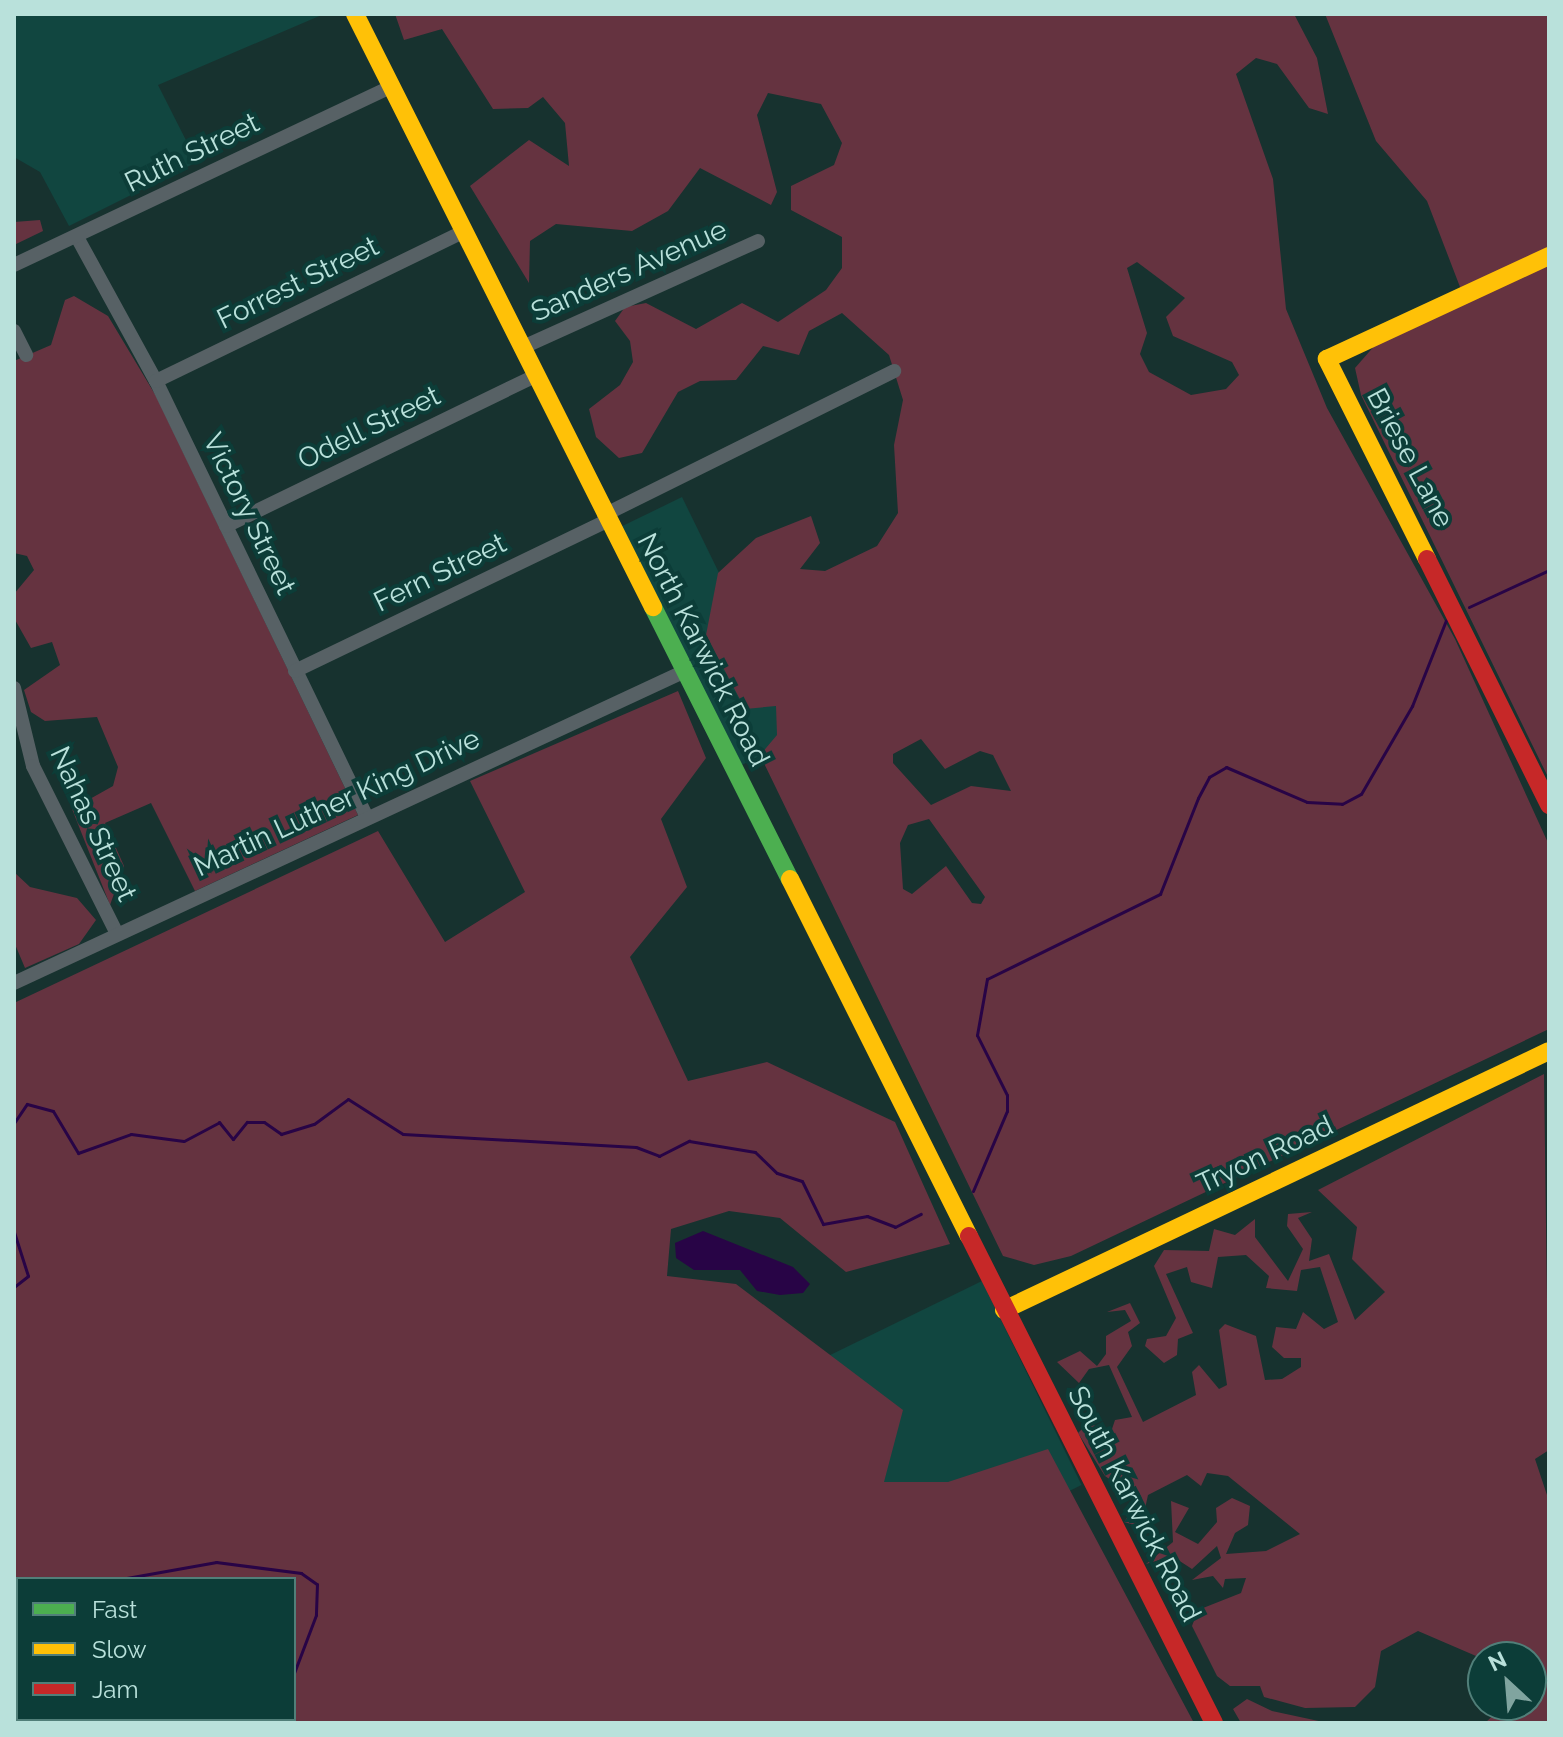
<!DOCTYPE html>
<html>
<head>
<meta charset="utf-8">
<style>
	body { margin:0 }
	#map { position:relative; width:1563px; height:1737px; overflow:hidden; background:#17322f; font-family:Raleway,sans-serif }
	div>[style] { position:absolute }
	.built>* { inset:0; background:#114640; transform-origin:0 0 }
	.green>* { inset:0; background:#653340 }
	.water>* { inset:0; background:#280446 }
	.stream>* { height:3px; margin:-1.5px; padding:0 1.5px; transform-origin:1.5px; border-radius:1.5px; background:#280446 }
	.street>* { height:14px; margin:-7px; padding:0 7px; transform-origin:7px; border-radius:7px; background:#576165 }
	.fast>* { height:18px; margin:-9px; padding:0 9px; transform-origin:9px; border-radius:9px; background:#4caf50 }
	.slow>* { height:18px; margin:-9px; padding:0 9px; transform-origin:9px; border-radius:9px; background:#ffc107 }
	.jam>* { height:18px; margin:-9px; padding:0 9px; transform-origin:9px; border-radius:9px; background:#c62828 }
	span { translate:-50% -50%; white-space:nowrap; text-align:center; line-height:1.15; -webkit-text-stroke:8px #0c3d38; paint-order:stroke }
	.street-label { font-size:28px; color:#b9e1db }
	.frame { position:absolute; inset:0; border:16px solid #b9e1db; pointer-events:none }
	.legend { position:absolute; left:16px; top:1577px; width:280px; height:144px; box-sizing:border-box; background:#0c3d38; border:2px solid #517f79; margin:0; padding:10px 14px; list-style:none; font-size:24px; color:#b9e1db }
	.legend li { display:flex; align-items:center; gap:16px; height:40px }
	.legend b { width:40px; border:2px solid #517f79 }
	.north { position:absolute; left:1467px; top:1641px; width:80px; height:80px; box-sizing:border-box; background:#0c3d38; border:2px solid #517f79; border-radius:50%; rotate:334deg; font-size:22px; font-weight:700; line-height:32px; text-align:center; color:#b9e1db }
	.north::after { content:''; display:block; margin:auto; width:28px; height:36px; background:#80a49f; clip-path:polygon(50% 0,100% 100%,50% 72%,0 100%) }
</style>
</head>
<body>
<div id="map">
	<div class="built">
		<i style="clip-path:polygon(14px 14px,324px 14px,158px 85px,197px 162px,69px 226px,40px 172px,14px 157px)"></i>
		<i style="left:682px;top:497px;width:267px;height:68px;rotate:64deg"></i>
		<i style="left:982px;top:1281px;width:227px;height:245px;rotate:64deg"></i>
	</div>
	<div class="green">
		<i style="clip-path:polygon(evenodd,395px 14px,1294px 14px,1317px 58px,1328px 114px,1309px 108px,1277px 64px,1256px 58px,1236px 74px,1273px 179px,1286px 309px,1327px 408px,1455px 639px,1549px 845px,1549px 1029px,1071px 1256px,1034px 1265px,1003px 1256px,760px 755px,777px 735px,776px 706px,745px 709px,706px 635px,718px 573px,756px 538px,811px 516px,820px 543px,800px 569px,825px 571px,877px 546px,898px 513px,894px 445px,903px 400px,889px 355px,842px 313px,809px 331px,799px 355px,763px 346px,736px 380px,700px 381px,678px 392px,642px 453px,619px 458px,596px 437px,589px 409px,620px 385px,633px 362px,630px 341px,615px 321px,625px 307px,646px 303px,696px 329px,742px 303px,778px 322px,826px 290px,842px 268px,842px 237px,791px 210px,791px 186px,834px 165px,842px 143px,821px 104px,768px 93px,757px 115px,777px 192px,771px 205px,700px 168px,668px 211px,632px 231px,556px 224px,530px 241px,529px 283px,470px 186px,529px 140px,569px 166px,565px 123px,543px 97px,528px 108px,493px 109px,442px 29px,404px 40px,395px 14px,1137px 262px,1185px 298px,1166px 317px,1173px 336px,1232px 362px,1239px 375px,1226px 389px,1191px 395px,1149px 372px,1140px 354px,1147px 333px,1127px 268px,1137px 262px,395px 14px,921px 739px,945px 769px,980px 751px,993px 755px,1011px 791px,971px 786px,931px 805px,893px 763px,893px 754px,921px 739px,395px 14px,929px 819px,985px 897px,981px 904px,972px 903px,946px 866px,912px 894px,903px 889px,900px 843px,908px 825px,929px 819px)"></i>
		<i style="clip-path:polygon(1325px 14px,1549px 14px,1549px 779px,1361px 395px,1355px 368px,1376px 344px,1465px 300px,1427px 201px,1376px 141px)"></i>
		<i style="clip-path:polygon(40px 220px,43px 231px,14px 245px,14px 222px)"></i>
		<i style="clip-path:polygon(74px 296px,108px 316px,156px 396px,358px 815px,195px 891px,151px 803px,105px 823px,124px 866px,110px 905px,72px 809px,113px 786px,118px 767px,97px 717px,45px 721px,31px 712px,24px 690px,60px 665px,52px 642px,31px 648px,14px 618px,14px 594px,34px 570px,27px 556px,14px 553px,14px 361px,51px 345px,65px 300px)"></i>
		<i style="clip-path:polygon(evenodd,678px 691px,706px 758px,661px 819px,687px 887px,630px 957px,688px 1081px,767px 1062px,895px 1122px,950px 1244px,846px 1272px,780px 1218px,729px 1211px,671px 1229px,667px 1276px,736px 1284px,903px 1410px,884px 1482px,948px 1482px,1048px 1449px,1194px 1723px,14px 1723px,14px 1003px,378px 831px,445px 942px,525px 892px,470px 781px,678px 691px,18px 1579px,294px 1579px,294px 1719px,18px 1719px,18px 1579px)"></i>
		<i style="clip-path:polygon(14px 872px,30px 887px,77px 898px,96px 920px,79px 944px,25px 968px,14px 942px)"></i>
		<i style="clip-path:polygon(1544px 1074px,1549px 1450px,1535px 1459px,1549px 1501px,1549px 1723px,1485px 1723px,1504px 1705px,1531px 1705px,1531px 1657px,1483px 1659px,1418px 1631px,1381px 1651px,1375px 1687px,1355px 1707px,1305px 1708px,1264px 1697px,1260px 1686px,1230px 1686px,1217px 1676px,1192px 1626px,1198px 1610px,1241px 1593px,1246px 1578px,1225px 1579px,1223px 1588px,1213px 1576px,1192px 1580px,1221px 1558px,1217px 1546px,1192px 1569px,1172px 1556px,1146px 1564px,1173px 1542px,1171px 1501px,1189px 1508px,1175px 1532px,1198px 1544px,1217px 1522px,1216px 1508px,1232px 1498px,1250px 1506px,1248px 1525px,1235px 1533px,1226px 1554px,1266px 1551px,1300px 1534px,1228px 1476px,1207px 1473px,1201px 1486px,1187px 1475px,1148px 1495px,1141px 1527px,1124px 1522px,1140px 1500px,1105px 1476px,1078px 1433px,1088px 1423px,1111px 1432px,1115px 1420px,1132px 1417px,1109px 1365px,1089px 1369px,1079px 1383px,1057px 1362px,1080px 1351px,1097px 1366px,1106px 1354px,1106px 1336px,1131px 1321px,1125px 1310px,1107px 1312px,1130px 1303px,1140px 1323px,1128px 1332px,1132px 1346px,1117px 1367px,1143px 1422px,1196px 1395px,1192px 1372px,1199px 1365px,1219px 1389px,1227px 1385px,1219px 1330px,1225px 1324px,1256px 1336px,1265px 1380px,1282px 1379px,1301px 1367px,1301px 1358px,1284px 1358px,1272px 1347px,1276px 1327px,1296px 1329px,1303px 1312px,1324px 1329px,1338px 1322px,1320px 1267px,1301px 1270px,1297px 1291px,1266px 1288px,1269px 1276px,1246px 1255px,1218px 1257px,1212px 1288px,1191px 1282px,1187px 1267px,1166px 1274px,1193px 1333px,1178px 1339px,1177px 1355px,1164px 1363px,1145px 1346px,1147px 1339px,1166px 1336px,1176px 1318px,1154px 1266px,1164px 1250px,1209px 1251px,1214px 1229px,1235px 1235px,1255px 1219px,1255px 1237px,1288px 1281px,1303px 1249px,1287px 1226px,1288px 1214px,1312px 1212px,1298px 1218px,1312px 1239px,1309px 1261px,1329px 1254px,1355px 1320px,1385px 1292px,1352px 1259px,1357px 1227px,1318px 1190px)"></i>
		<i style="clip-path:polygon(1247px 1699px,1272px 1711px,1328px 1723px,1241px 1723px,1233px 1709px)"></i>
	</div>
	<div class="water">
		<i style="clip-path:polygon(703px 1231px,793px 1267px,810px 1284px,803px 1293px,780px 1295px,757px 1291px,740px 1270px,694px 1270px,676px 1258px,675px 1243px)"></i>
	</div>
	<div class="stream">
		<i style="left:1469px;top:607px;width:88px;rotate:-24.8deg"></i>
		<i style="left:14px;top:1123px;width:23px;rotate:-56deg"></i>
		<i style="left:27px;top:1104px;width:27px;rotate:15deg"></i>
		<i style="left:53px;top:1111px;width:49px;rotate:59.2deg"></i>
		<i style="left:78px;top:1153px;width:56px;rotate:-19.7deg"></i>
		<i style="left:131px;top:1134px;width:53px;rotate:7.5deg"></i>
		<i style="left:184px;top:1141px;width:40px;rotate:-28deg"></i>
		<i style="left:219px;top:1122px;width:22px;rotate:51deg"></i>
		<i style="left:233px;top:1139px;width:22px;rotate:-51deg"></i>
		<i style="left:247px;top:1122px;width:17px"></i>
		<i style="left:264px;top:1122px;width:21px;rotate:35deg"></i>
		<i style="left:281px;top:1134px;width:34px;rotate:-17deg"></i>
		<i style="left:314px;top:1124px;width:42px;rotate:-36.3deg"></i>
		<i style="left:348px;top:1099px;width:65px;rotate:32.5deg"></i>
		<i style="left:403px;top:1134px;width:233px;rotate:3.2deg"></i>
		<i style="left:636px;top:1147px;width:25px;rotate:21deg"></i>
		<i style="left:659px;top:1156px;width:34px;rotate:-27deg"></i>
		<i style="left:689px;top:1141px;width:67px;rotate:9.5deg"></i>
		<i style="left:755px;top:1152px;width:30px;rotate:44deg"></i>
		<i style="left:777px;top:1173px;width:26px;rotate:18deg"></i>
		<i style="left:802px;top:1181px;width:48px;rotate:64deg"></i>
		<i style="left:823px;top:1224px;width:45px;rotate:-10.3deg"></i>
		<i style="left:867px;top:1216px;width:30px;rotate:21deg"></i>
		<i style="left:895px;top:1227px;width:29px;rotate:-27deg"></i>
		<i style="left:973px;top:1191px;width:87px;rotate:-67deg"></i>
		<i style="left:1007px;top:1111px;width:16px;rotate:-90deg"></i>
		<i style="left:1007px;top:1095px;width:67px;rotate:-116.6deg"></i>
		<i style="left:977px;top:1035px;width:57px;rotate:-79.9deg"></i>
		<i style="left:987px;top:979px;width:193px;rotate:-26.2deg"></i>
		<i style="left:1160px;top:894px;width:103px;rotate:-68.4deg"></i>
		<i style="left:1198px;top:798px;width:24px;rotate:-62deg"></i>
		<i style="left:1209px;top:777px;width:20px;rotate:-30deg"></i>
		<i style="left:1226px;top:767px;width:88px;rotate:23.4deg"></i>
		<i style="left:1307px;top:802px;width:35px;rotate:3deg"></i>
		<i style="left:1342px;top:804px;width:21px;rotate:-28deg"></i>
		<i style="left:1361px;top:794px;width:102px;rotate:-59.9deg"></i>
		<i style="left:1412px;top:706px;width:92px;rotate:-68.4deg"></i>
		<i style="left:14px;top:1232px;width:46px;rotate:72.3deg"></i>
		<i style="left:28px;top:1276px;width:18px;rotate:142deg"></i>
		<i style="left:121px;top:1579px;width:97px;rotate:-10.1deg"></i>
		<i style="left:216px;top:1562px;width:86px;rotate:7.4deg"></i>
		<i style="left:301px;top:1573px;width:19px;rotate:35deg"></i>
		<i style="left:317px;top:1584px;width:31px;rotate:92deg"></i>
		<i style="left:316px;top:1615px;width:62px;rotate:110.8deg"></i>
		<i style="left:14px;top:1647px;width:5px;rotate:-37deg"></i>
		<i style="left:280px;top:1723px;width:4px;rotate:-76deg"></i>
	</div>
	<div class="street">
		<i style="left:77px;top:237px;width:164px;rotate:61.3deg"></i>
		<i style="left:156px;top:381px;width:484px;rotate:64.2deg"></i>
		<i style="left:14px;top:265px;width:417px;rotate:-25.3deg"></i>
		<i style="left:14px;top:331px;width:27px;rotate:63deg"></i>
		<i style="left:521px;top:348px;width:260px;rotate:-24.3deg"></i>
		<i style="left:156px;top:381px;width:341px;rotate:-25.9deg"></i>
		<i style="left:604px;top:515px;width:324px;rotate:-26.4deg"></i>
		<i style="left:226px;top:526px;width:343px;rotate:-25.9deg"></i>
		<i style="left:295px;top:671px;width:345px;rotate:-25.7deg"></i>
		<i style="left:14px;top:688px;width:80px;rotate:76.3deg"></i>
		<i style="left:33px;top:766px;width:188px;rotate:63.4deg"></i>
		<i style="left:14px;top:983px;width:738px;rotate:-24.93deg"></i>
	</div>
	<div class="fast">
		<i style="left:653px;top:607px;width:305px;rotate:63.3deg"></i>
	</div>
	<div class="slow">
		<i style="left:355px;top:14px;width:664px;rotate:63.32deg"></i>
		<i style="left:1427px;top:559px;width:224px;rotate:-116.6deg"></i>
		<i style="left:1327px;top:359px;width:245px;rotate:-24.9deg"></i>
		<i style="left:790px;top:879px;width:399px;rotate:63.4deg"></i>
		<i style="left:1004px;top:1310px;width:603px;rotate:-25.42deg"></i>
	</div>
	<div class="jam">
		<i style="left:1427px;top:559px;width:275px;rotate:63.6deg"></i>
		<i style="left:969px;top:1236px;width:545px;rotate:63.29deg"></i>
	</div>
	<div class="street-label">
		<span style="left:192px;top:153px;rotate:-26deg">Ruth Street</span>
		<span style="left:629px;top:271px;rotate:-24deg">Sanders Avenue</span>
		<span style="left:298px;top:283px;rotate:-26deg">Forrest Street</span>
		<span style="left:369px;top:428px;rotate:-26deg">Odell Street</span>
		<span style="left:1410px;top:458px;rotate:62deg">Briese Lane</span>
		<span style="left:249px;top:514px;rotate:64deg">Victory Street</span>
		<span style="left:440px;top:573px;rotate:-26deg">Fern Street</span>
		<span style="left:703px;top:650px;rotate:63deg">North Karwick Road</span>
		<span style="left:337px;top:803px;rotate:-25deg">Martin Luther King Drive</span>
		<span style="left:93px;top:824px;rotate:65deg">Nahas Street</span>
		<span style="left:1265px;top:1155px;rotate:-25deg">Tryon Road</span>
		<span style="left:1134px;top:1504px;rotate:63deg">South Karwick Road</span>
	</div>
	<div class="frame"></div>
	<ul class="legend">
	<li><b style="height:10px;background:#4caf50"></b>Fast</li>
	<li><b style="height:10px;background:#ffc107"></b>Slow</li>
	<li><b style="height:10px;background:#c62828"></b>Jam</li>
	</ul>
	<div class="north">N</div>
</div>
</body>
</html>
